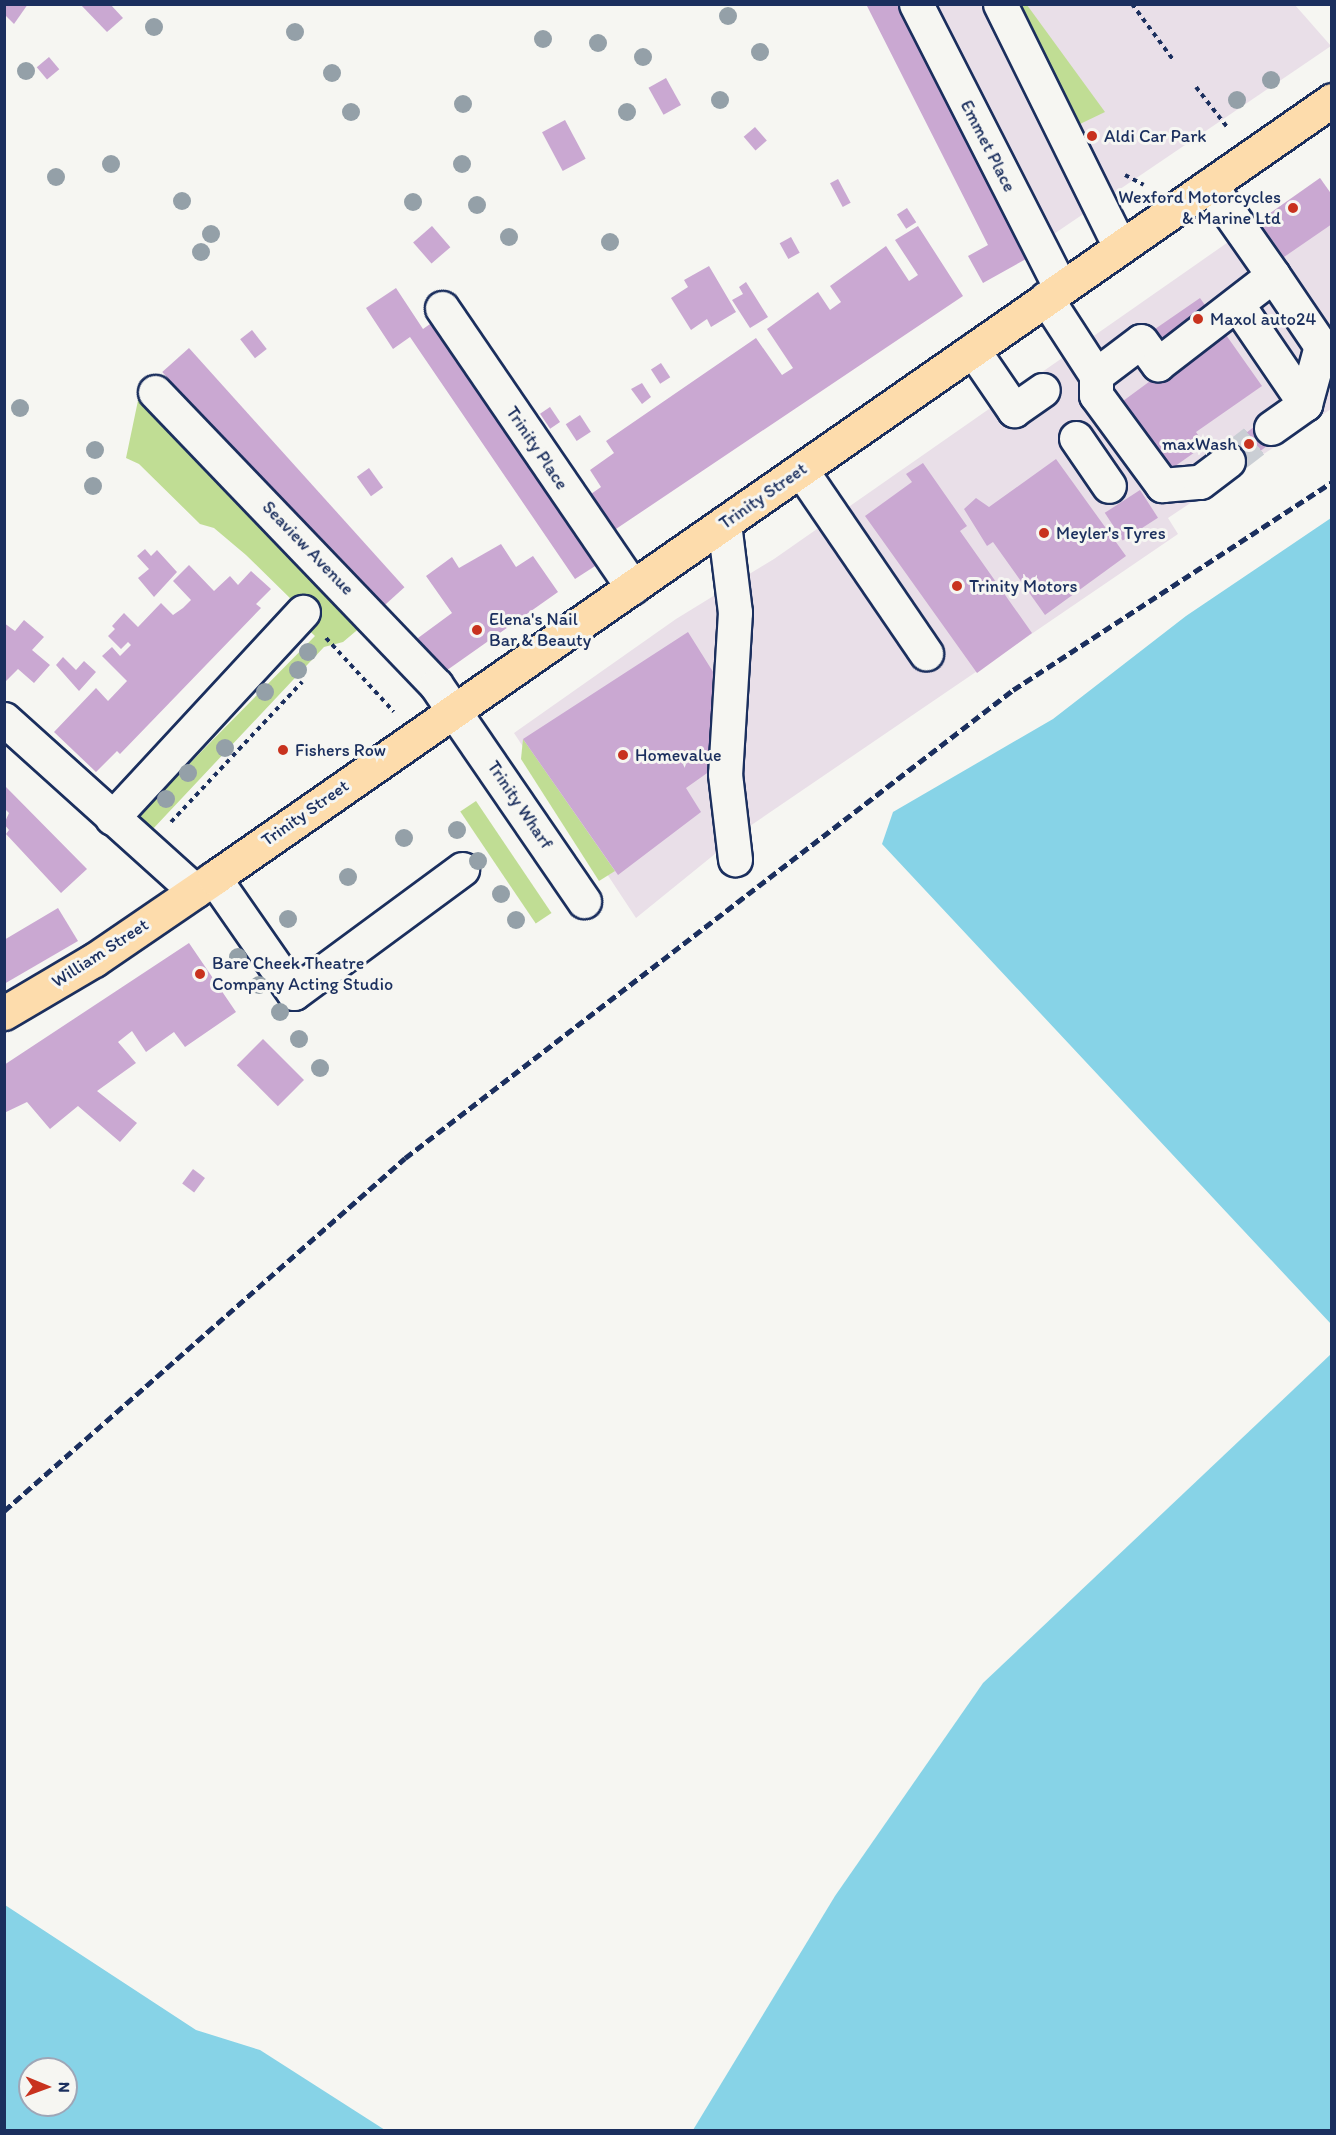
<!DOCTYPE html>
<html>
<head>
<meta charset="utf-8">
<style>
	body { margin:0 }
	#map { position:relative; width:1336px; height:2135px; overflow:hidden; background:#f6f6f2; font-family:Itim,sans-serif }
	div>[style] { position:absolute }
	.built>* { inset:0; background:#e9dfe8 }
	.green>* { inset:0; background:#c0dd94; transform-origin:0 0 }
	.water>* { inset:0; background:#87d3e7 }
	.building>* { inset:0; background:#caa8d2; transform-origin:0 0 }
	.minor-tunnel>* { height:33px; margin-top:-16.5px; transform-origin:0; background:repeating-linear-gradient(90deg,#caced4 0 33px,transparent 0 49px) }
	.path>* { height:4px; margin-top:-2px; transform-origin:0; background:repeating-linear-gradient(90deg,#1b2f5e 0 4.5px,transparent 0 9px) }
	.roads { filter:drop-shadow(2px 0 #1b2f5e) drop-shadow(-2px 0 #1b2f5e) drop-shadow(0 2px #1b2f5e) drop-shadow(0 -2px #1b2f5e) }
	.minor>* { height:33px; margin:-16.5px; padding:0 16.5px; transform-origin:16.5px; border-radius:16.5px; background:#f6f6f2 }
	.major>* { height:33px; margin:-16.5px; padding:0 16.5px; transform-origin:16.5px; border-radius:16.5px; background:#fddcac }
	.rail>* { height:4.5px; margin-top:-2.25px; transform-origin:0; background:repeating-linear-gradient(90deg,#1b2f5e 0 9px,transparent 0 13.5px) }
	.trees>* { width:18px; height:18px; margin:-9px; border-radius:50%; background:#94a0a8 }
	.dots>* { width:16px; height:16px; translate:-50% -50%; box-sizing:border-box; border:3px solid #f6f6f2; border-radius:50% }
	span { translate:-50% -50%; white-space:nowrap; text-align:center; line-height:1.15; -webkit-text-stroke:6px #f6f6f2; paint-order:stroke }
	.poi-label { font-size:18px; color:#1b2f5e }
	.left { translate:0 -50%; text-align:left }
	.right { translate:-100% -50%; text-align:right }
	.street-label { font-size:18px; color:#1b2f5e }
	.frame { position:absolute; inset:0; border:6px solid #1b2f5e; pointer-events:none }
	.north { position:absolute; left:18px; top:2057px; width:60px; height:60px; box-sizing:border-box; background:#f6f6f2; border:2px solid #9ea6b7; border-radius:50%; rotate:91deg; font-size:16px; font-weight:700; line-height:24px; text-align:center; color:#1b2f5e }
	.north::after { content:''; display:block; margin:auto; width:21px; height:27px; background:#c8321e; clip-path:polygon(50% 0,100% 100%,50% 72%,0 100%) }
</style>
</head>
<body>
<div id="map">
	<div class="built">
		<i style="clip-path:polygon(931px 5px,1295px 5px,1331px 46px,1045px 240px)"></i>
		<i style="clip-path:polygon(1320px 178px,1331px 194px,1331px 409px,1168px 518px,1178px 534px,747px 828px,636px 918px,514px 733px,676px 619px,774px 559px)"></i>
	</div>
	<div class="green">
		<i style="clip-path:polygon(1019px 5px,1027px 5px,1105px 112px,1080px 124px)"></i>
		<i style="clip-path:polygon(140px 391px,368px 621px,343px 642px,324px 647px,151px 831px,137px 817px,315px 636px,301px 623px,296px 604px,246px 555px,214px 528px,200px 524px,139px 464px,126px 458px)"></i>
		<i style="clip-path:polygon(523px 739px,615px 871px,599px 881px,521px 759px)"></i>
		<i style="left:476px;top:801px;width:135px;height:19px;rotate:56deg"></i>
	</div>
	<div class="water">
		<i style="clip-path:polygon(1331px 518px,1331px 1324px,882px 844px,893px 812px,1053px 719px,1186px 616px)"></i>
		<i style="clip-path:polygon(1331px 1354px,1331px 2130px,693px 2130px,835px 1896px,983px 1683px)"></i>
		<i style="clip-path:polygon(evenodd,5px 1905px,196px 2030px,260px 2050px,385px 2130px,5px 2130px,5px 1905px,30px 2069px,66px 2069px,66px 2105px,30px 2105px,30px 2069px)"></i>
	</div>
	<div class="building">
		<i style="clip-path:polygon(4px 4px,28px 4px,14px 24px,4px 14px)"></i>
		<i style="clip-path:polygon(80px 4px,110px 4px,123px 18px,107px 32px)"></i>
		<i style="clip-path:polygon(866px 4px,907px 4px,1035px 254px,983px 283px,968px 256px,988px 245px)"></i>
		<i style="left:49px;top:57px;width:16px;height:16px;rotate:50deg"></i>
		<i style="left:666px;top:78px;width:31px;height:20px;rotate:61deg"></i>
		<i style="left:565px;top:120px;width:44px;height:26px;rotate:62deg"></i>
		<i style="left:755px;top:127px;width:18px;height:15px;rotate:49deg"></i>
		<i style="clip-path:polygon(1320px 178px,1332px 195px,1332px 224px,1284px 257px,1259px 221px)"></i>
		<i style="left:838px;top:179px;width:27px;height:9px;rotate:62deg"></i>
		<i style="left:907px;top:208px;width:17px;height:12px;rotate:57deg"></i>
		<i style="left:432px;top:226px;width:28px;height:25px;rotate:49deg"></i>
		<i style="clip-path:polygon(918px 226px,963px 296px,604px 537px,581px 501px,601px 487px,590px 470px,614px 453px,606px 441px,756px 338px,782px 375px,793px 368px,767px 329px,818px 292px,830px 310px,841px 302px,830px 286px,886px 246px,909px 281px,918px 275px,895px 240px)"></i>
		<i style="left:791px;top:237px;width:18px;height:13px;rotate:61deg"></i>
		<i style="clip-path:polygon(709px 266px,736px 312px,711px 327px,707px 319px,691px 330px,671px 298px,688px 287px,684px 280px)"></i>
		<i style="clip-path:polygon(746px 282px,768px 317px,750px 328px,732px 300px,743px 294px,739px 287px)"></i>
		<i style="clip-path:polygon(396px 288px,423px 329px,440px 317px,606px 559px,575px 579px,410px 337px,393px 349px,366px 308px)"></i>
		<i style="clip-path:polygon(1200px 298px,1262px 386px,1196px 432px,1205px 445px,1171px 469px,1123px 401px,1157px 376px,1170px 352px,1155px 329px)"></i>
		<i style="left:252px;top:330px;width:24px;height:15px;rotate:52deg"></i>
		<i style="left:189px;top:348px;width:322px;height:36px;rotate:48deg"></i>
		<i style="left:661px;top:363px;width:17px;height:12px;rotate:57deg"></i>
		<i style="clip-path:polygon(642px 383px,651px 397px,642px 404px,631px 389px)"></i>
		<i style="left:550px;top:407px;width:18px;height:12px;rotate:56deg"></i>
		<i style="left:580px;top:415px;width:20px;height:17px;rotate:57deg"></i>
		<i style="left:1264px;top:419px;width:23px;height:54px;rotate:52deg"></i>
		<i style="clip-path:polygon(1056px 459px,1126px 556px,1045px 615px,993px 542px,987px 546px,964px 509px,976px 498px,989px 507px)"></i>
		<i style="clip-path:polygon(923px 463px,967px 526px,960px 531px,1032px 633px,977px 673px,865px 516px,912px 482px,906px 474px)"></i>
		<i style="left:369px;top:468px;width:24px;height:15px;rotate:54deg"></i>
		<i style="left:1140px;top:490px;width:33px;height:42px;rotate:57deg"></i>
		<i style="clip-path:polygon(501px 544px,516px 567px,533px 556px,558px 592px,443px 673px,418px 638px,452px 613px,426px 576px,452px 557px,459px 568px)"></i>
		<i style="clip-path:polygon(145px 549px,151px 556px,157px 550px,177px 572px,154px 597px,138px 578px,149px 569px,137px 556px)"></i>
		<i style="clip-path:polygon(189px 565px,214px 591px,230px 576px,238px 585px,251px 571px,271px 589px,256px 604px,261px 608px,120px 754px,117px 751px,96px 772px,54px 732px,96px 688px,108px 701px,127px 681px,102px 656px,112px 647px,120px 656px,131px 645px,128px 642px,121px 649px,108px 636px,115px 629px,112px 626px,124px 613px,138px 627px,161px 603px,173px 615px,183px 608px,191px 600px,173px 581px)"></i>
		<i style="clip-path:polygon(24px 620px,44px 637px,32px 650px,50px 665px,34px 683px,18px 669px,6px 681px,4px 623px,15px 631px)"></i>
		<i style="clip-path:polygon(688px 632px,715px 675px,710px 771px,686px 788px,701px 812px,618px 875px,523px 739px)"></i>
		<i style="clip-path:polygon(63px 657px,76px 670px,84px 661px,96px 672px,79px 691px,56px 665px)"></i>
		<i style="clip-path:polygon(6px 787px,87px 869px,61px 893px,6px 834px,9px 830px,4px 824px,9px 813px,4px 808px)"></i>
		<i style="clip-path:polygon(58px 908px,78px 941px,4px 984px,4px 940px)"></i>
		<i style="clip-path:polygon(189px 943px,236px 1012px,185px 1047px,174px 1032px,146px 1052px,132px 1031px,118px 1042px,136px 1063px,97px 1091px,137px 1123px,120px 1142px,78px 1106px,50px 1129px,27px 1102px,4px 1113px,4px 1065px)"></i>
		<i style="left:263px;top:1039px;width:58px;height:37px;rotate:45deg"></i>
		<i style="left:193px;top:1169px;width:15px;height:18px;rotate:37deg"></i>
	</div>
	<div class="minor-tunnel">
		<i style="left:1228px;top:461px;width:54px;rotate:-37.5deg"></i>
	</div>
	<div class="path">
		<i style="left:1132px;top:4px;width:71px;rotate:53.6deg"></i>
		<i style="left:1196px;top:87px;width:51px;rotate:52.2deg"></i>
		<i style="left:1125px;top:175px;width:21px;rotate:28deg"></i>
		<i style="left:326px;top:638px;width:100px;rotate:47.4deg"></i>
		<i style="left:171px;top:822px;width:192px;rotate:-46.9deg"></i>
	</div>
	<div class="roads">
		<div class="minor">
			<i style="left:916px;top:4px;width:319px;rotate:63deg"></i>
			<i style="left:1000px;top:4px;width:271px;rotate:63.7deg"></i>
			<i style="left:1046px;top:298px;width:92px;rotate:57deg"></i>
			<i style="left:1096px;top:375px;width:56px;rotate:-37.1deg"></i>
			<i style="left:1141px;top:341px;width:29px;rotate:54deg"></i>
			<i style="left:1158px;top:364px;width:145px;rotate:-37.7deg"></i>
			<i style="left:1273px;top:275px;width:110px;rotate:-125deg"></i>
			<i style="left:1237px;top:304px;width:121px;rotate:55.8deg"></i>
			<i style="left:442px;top:308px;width:338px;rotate:55.7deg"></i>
			<i style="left:973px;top:350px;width:73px;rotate:55.7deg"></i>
			<i style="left:1014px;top:410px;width:35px;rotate:-35deg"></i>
			<i style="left:1096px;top:375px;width:20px;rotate:90deg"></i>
			<i style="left:1096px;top:395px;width:112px;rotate:53.7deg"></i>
			<i style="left:1162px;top:485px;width:38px;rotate:-5deg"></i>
			<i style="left:1200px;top:482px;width:35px;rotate:-37deg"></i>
			<i style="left:155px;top:392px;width:406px;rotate:46.2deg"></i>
			<i style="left:436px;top:685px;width:262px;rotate:55.6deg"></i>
			<i style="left:1271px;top:428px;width:42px;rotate:-35.2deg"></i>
			<i style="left:1305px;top:404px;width:60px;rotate:-74.6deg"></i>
			<i style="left:1321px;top:346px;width:86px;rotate:-124.1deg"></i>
			<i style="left:1076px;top:438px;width:58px;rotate:55.5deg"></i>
			<i style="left:801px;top:470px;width:222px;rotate:55.7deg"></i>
			<i style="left:724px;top:523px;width:90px;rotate:83deg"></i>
			<i style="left:735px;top:612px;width:162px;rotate:93.5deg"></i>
			<i style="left:725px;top:774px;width:86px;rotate:83.3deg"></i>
			<i style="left:4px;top:719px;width:257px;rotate:42deg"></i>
			<i style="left:112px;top:818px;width:281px;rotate:-47.2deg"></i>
			<i style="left:214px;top:878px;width:140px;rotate:55.2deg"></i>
			<i style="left:294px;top:993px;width:209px;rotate:-36.4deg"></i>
		</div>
		<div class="major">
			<i style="left:4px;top:1013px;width:104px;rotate:-30.5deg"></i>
			<i style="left:94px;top:960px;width:145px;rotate:-34.3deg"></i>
			<i style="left:214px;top:878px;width:1362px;rotate:-34.83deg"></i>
		</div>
	</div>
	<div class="rail">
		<i style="left:4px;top:1511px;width:534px;rotate:-41.36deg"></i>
		<i style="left:405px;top:1158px;width:767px;rotate:-37.59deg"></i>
		<i style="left:1013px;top:690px;width:381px;rotate:-33.1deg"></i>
	</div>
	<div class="trees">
		<i style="left:728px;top:16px"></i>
		<i style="left:154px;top:27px"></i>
		<i style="left:295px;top:32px"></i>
		<i style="left:543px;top:39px"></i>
		<i style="left:598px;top:43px"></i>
		<i style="left:760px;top:52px"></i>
		<i style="left:643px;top:57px"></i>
		<i style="left:26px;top:71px"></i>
		<i style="left:332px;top:73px"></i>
		<i style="left:1271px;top:80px"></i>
		<i style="left:720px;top:100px"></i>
		<i style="left:1237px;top:100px"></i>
		<i style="left:463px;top:104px"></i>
		<i style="left:351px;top:112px"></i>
		<i style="left:627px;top:112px"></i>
		<i style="left:111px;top:164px"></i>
		<i style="left:462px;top:164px"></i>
		<i style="left:56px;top:177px"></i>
		<i style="left:182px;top:201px"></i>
		<i style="left:413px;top:202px"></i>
		<i style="left:477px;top:205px"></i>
		<i style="left:211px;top:234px"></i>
		<i style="left:509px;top:237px"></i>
		<i style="left:610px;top:242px"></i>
		<i style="left:201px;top:252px"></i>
		<i style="left:20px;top:408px"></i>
		<i style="left:95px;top:450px"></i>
		<i style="left:93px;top:486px"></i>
		<i style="left:308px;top:652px"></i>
		<i style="left:298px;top:670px"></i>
		<i style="left:265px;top:692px"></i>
		<i style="left:225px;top:748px"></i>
		<i style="left:188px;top:773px"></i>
		<i style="left:166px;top:799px"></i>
		<i style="left:457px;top:830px"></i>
		<i style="left:404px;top:838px"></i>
		<i style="left:478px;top:861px"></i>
		<i style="left:348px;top:877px"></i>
		<i style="left:501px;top:894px"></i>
		<i style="left:288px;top:919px"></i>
		<i style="left:516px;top:920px"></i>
		<i style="left:238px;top:957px"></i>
		<i style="left:259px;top:985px"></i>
		<i style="left:280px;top:1012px"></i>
		<i style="left:299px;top:1039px"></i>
		<i style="left:320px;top:1068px"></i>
	</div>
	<div class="dots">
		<i style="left:1092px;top:136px;background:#c8321e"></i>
		<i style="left:1293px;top:208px;background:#c8321e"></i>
		<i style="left:1198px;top:319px;background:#c8321e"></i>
		<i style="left:1249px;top:444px;background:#c8321e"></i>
		<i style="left:1044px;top:533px;background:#c8321e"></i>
		<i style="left:957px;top:586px;background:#c8321e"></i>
		<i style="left:477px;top:630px;background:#c8321e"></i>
		<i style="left:283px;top:750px;background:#c8321e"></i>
		<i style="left:623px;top:755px;background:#c8321e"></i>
		<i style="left:200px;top:974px;background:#c8321e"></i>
	</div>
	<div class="poi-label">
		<span class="left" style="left:1104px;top:136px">Aldi Car Park</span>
		<span class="right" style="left:1281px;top:208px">Wexford Motorcycles<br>&amp; Marine Ltd</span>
		<span class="left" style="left:1210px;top:319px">Maxol auto24</span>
		<span class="right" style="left:1237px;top:444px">maxWash</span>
		<span class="left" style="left:1056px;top:533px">Meyler's Tyres</span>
		<span class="left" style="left:969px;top:586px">Trinity Motors</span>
		<span class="left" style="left:489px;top:630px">Elena's Nail<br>Bar &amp; Beauty</span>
		<span class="left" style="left:295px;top:750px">Fishers Row</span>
		<span class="left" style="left:635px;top:755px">Homevalue</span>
		<span class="left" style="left:212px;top:974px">Bare Cheek Theatre<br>Company Acting Studio</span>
	</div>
	<div class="street-label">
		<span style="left:988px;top:146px;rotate:63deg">Emmet Place</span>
		<span style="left:537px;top:448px;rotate:56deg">Trinity Place</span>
		<span style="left:763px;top:496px;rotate:-35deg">Trinity Street</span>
		<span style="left:308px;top:548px;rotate:46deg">Seaview Avenue</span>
		<span style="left:520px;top:805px;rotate:56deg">Trinity Wharf</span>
		<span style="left:305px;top:813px;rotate:-35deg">Trinity Street</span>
		<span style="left:100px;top:953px;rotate:-33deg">William Street</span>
	</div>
	<div class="frame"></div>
	<div class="north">N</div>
</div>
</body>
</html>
